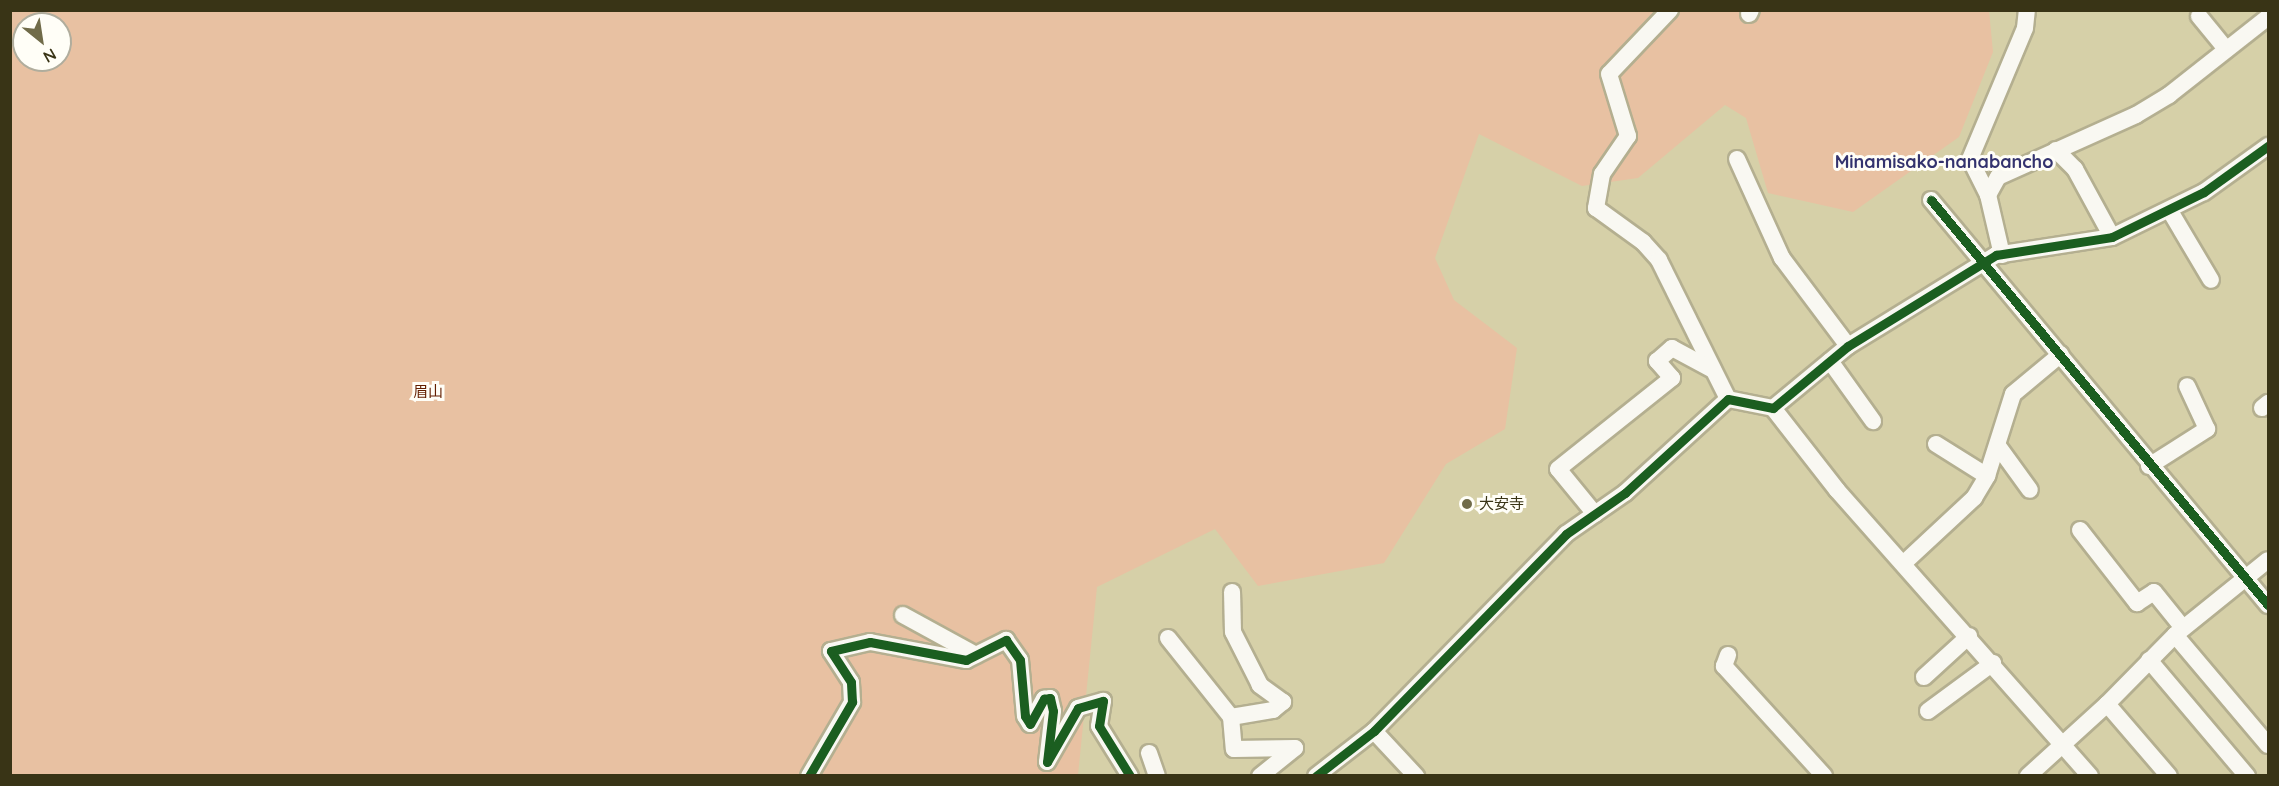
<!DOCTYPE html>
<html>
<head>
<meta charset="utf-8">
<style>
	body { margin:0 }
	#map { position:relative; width:2279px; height:786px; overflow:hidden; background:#d6d0a8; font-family:Quicksand,"Noto Sans JP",sans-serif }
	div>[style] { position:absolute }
	.green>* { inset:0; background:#e8c1a2 }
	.roads { filter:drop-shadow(2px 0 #b4af90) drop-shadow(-2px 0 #b4af90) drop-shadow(0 2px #b4af90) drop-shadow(0 -2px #b4af90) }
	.street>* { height:16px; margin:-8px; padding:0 8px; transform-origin:8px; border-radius:8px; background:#f9f8f2 }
	.cycleway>* { height:9px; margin:-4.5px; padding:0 4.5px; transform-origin:4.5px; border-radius:4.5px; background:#1b5e20 }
	.dots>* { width:16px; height:16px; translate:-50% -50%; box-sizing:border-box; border:3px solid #fffef7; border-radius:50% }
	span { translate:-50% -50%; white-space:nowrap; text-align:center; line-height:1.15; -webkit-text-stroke:6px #fffef7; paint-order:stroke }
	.park-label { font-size:15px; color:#631e00 }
	.poi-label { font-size:15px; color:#393416 }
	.left { translate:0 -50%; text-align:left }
	.quarter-label { font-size:18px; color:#34336e; font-weight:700 }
	.frame { position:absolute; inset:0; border:12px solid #393416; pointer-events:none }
	.north { position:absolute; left:12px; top:12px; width:60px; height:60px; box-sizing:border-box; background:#fffef7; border:2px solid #b0ad9d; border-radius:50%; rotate:150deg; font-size:16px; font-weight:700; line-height:24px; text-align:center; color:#393416 }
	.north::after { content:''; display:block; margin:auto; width:21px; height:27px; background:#706b49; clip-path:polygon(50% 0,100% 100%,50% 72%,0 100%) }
</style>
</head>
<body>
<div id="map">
	<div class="green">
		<i style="clip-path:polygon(evenodd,1989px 10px,1993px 52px,1959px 137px,1853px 212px,1768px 193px,1746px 118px,1725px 105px,1638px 178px,1582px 186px,1479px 134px,1435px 258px,1454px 300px,1517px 348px,1505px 429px,1446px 464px,1384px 563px,1258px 586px,1215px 529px,1097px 587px,1078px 775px,11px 776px,10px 11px,1989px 10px,24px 24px,60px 24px,60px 60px,24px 60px,24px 24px)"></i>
	</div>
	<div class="roads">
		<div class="street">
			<i style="left:1670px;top:10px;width:88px;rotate:133.6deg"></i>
			<i style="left:1609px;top:74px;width:65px;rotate:73deg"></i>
			<i style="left:1628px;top:136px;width:46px;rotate:124.4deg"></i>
			<i style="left:1602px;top:174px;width:35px;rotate:100deg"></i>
			<i style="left:1596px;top:208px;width:58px;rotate:35.9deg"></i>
			<i style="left:1643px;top:242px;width:24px;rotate:48deg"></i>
			<i style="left:1659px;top:260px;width:155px;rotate:63.6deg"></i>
			<i style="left:1749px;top:14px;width:4px;rotate:-63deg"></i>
			<i style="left:2199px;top:16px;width:43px;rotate:50.7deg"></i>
			<i style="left:2056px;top:150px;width:27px;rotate:45deg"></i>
			<i style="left:2075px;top:169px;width:77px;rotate:61.4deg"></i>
			<i style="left:1737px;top:159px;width:109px;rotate:65.6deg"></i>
			<i style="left:1782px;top:258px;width:110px;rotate:53.1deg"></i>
			<i style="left:1988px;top:195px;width:21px;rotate:-61deg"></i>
			<i style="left:1998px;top:177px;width:151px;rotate:-24.2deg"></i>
			<i style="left:2136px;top:115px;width:39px;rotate:-31deg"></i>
			<i style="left:2169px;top:95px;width:126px;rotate:-38.2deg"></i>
			<i style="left:1931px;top:200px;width:527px;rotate:50.24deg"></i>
			<i style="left:2170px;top:211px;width:80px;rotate:59.3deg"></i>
			<i style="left:2002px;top:255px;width:62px;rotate:-103.1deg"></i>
			<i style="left:1988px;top:195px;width:40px;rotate:-116.6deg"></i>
			<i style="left:1970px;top:159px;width:142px;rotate:-67.2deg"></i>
			<i style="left:2025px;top:28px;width:18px;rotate:-84deg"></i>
			<i style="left:1830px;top:361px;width:74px;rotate:54.4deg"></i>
			<i style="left:1773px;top:408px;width:104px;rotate:52deg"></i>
			<i style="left:1837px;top:490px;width:382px;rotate:48.5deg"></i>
			<i style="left:2262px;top:408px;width:8px;rotate:-40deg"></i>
			<i style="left:1936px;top:444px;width:60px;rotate:32.1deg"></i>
			<i style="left:1998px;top:446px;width:54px;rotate:54deg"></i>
			<i style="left:2149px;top:466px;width:69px;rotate:-32.5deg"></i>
			<i style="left:2207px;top:429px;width:47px;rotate:-114.9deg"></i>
			<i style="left:1595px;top:514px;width:58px;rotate:-129.4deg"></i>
			<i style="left:1558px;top:469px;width:146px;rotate:-38.6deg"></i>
			<i style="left:1672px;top:378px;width:23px;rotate:-131deg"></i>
			<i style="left:1657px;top:361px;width:20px;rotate:-41deg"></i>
			<i style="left:1672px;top:348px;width:47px;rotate:28.2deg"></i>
			<i style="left:2080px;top:530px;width:93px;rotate:52deg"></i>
			<i style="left:2137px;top:603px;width:20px;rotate:-33deg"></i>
			<i style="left:2154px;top:592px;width:46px;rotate:51.1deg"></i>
			<i style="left:1904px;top:563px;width:96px;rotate:-42.9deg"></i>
			<i style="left:1974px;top:498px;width:26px;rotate:-59deg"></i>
			<i style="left:1987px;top:476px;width:86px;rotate:-72.4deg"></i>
			<i style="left:2013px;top:394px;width:62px;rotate:-39.8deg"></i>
			<i style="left:903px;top:615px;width:83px;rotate:28.7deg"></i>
			<i style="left:2175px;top:635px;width:144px;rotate:49.8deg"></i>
			<i style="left:1168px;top:638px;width:101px;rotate:51.4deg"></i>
			<i style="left:1231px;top:717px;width:43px;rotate:-9.5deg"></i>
			<i style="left:1273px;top:710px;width:13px;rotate:-39deg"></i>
			<i style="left:1283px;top:702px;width:29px;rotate:-144deg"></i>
			<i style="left:1260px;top:685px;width:59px;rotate:-117deg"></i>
			<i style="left:1233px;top:632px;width:40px;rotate:-91.4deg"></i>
			<i style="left:1728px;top:655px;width:12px;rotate:110deg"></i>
			<i style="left:1724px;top:666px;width:149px;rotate:47.7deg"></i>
			<i style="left:2149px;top:660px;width:152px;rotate:49.8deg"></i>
			<i style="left:1924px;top:677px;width:61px;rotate:-42.3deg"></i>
			<i style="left:2107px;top:704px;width:95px;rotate:49.3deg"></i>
			<i style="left:1928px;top:711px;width:81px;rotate:-36.4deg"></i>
			<i style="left:1231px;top:717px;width:32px;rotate:85deg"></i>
			<i style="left:1234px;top:749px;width:61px;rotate:-0.9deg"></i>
			<i style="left:1295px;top:748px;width:45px;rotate:141.3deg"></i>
			<i style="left:1374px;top:731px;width:62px;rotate:47deg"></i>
			<i style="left:1149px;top:753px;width:24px;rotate:71deg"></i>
			<i style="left:809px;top:776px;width:86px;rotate:-59.8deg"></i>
			<i style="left:852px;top:702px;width:20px;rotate:-93deg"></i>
			<i style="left:851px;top:682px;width:37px;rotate:-123deg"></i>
			<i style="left:831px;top:651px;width:40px;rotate:-13deg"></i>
			<i style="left:870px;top:642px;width:98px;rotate:10.6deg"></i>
			<i style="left:966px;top:660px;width:45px;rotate:-26.6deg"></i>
			<i style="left:1006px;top:640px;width:24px;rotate:55deg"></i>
			<i style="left:1020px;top:660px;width:56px;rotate:84.9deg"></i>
			<i style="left:1025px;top:716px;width:9px;rotate:58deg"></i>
			<i style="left:1030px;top:724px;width:29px;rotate:-61deg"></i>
			<i style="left:1044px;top:699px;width:6px;rotate:-9deg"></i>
			<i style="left:1050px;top:698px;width:13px;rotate:77deg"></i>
			<i style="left:1053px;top:711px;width:51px;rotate:96.7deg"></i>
			<i style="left:1047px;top:762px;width:62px;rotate:-60.1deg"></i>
			<i style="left:1078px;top:708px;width:26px;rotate:-16deg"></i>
			<i style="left:1103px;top:701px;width:25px;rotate:99deg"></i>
			<i style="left:1099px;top:726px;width:59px;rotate:58.2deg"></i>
			<i style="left:1316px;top:776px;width:73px;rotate:-37.8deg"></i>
			<i style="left:1374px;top:731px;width:275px;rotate:-45.7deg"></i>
			<i style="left:1566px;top:534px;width:72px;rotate:-34.8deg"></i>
			<i style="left:1625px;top:493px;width:139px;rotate:-42.4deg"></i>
			<i style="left:1728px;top:399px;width:46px;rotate:11.3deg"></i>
			<i style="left:1773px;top:408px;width:97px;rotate:-39.6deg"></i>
			<i style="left:1848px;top:346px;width:174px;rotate:-31.6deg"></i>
			<i style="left:1996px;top:255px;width:117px;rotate:-8.8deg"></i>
			<i style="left:2112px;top:237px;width:102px;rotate:-26.1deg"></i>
			<i style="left:2204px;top:192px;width:79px;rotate:-35.7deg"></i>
			<i style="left:2028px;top:776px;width:107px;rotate:-42.3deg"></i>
			<i style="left:2107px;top:704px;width:97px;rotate:-45.4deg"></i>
			<i style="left:2175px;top:635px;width:119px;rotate:-38.9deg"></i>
		</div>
	</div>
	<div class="cycleway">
		<i style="left:1931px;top:200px;width:527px;rotate:50.24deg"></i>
		<i style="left:809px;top:776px;width:86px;rotate:-59.8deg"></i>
		<i style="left:852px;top:702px;width:20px;rotate:-93deg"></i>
		<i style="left:851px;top:682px;width:37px;rotate:-123deg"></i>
		<i style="left:831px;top:651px;width:40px;rotate:-13deg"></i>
		<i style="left:870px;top:642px;width:98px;rotate:10.6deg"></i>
		<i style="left:966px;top:660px;width:45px;rotate:-26.6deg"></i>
		<i style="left:1006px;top:640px;width:24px;rotate:55deg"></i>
		<i style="left:1020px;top:660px;width:56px;rotate:84.9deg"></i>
		<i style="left:1025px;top:716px;width:9px;rotate:58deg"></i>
		<i style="left:1030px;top:724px;width:29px;rotate:-61deg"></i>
		<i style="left:1044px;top:699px;width:6px;rotate:-9deg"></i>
		<i style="left:1050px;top:698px;width:13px;rotate:77deg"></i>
		<i style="left:1053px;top:711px;width:51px;rotate:96.7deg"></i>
		<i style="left:1047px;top:762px;width:62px;rotate:-60.1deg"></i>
		<i style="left:1078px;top:708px;width:26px;rotate:-16deg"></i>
		<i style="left:1103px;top:701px;width:25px;rotate:99deg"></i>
		<i style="left:1099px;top:726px;width:59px;rotate:58.2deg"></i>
		<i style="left:1316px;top:776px;width:73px;rotate:-37.8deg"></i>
		<i style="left:1374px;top:731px;width:275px;rotate:-45.7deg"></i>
		<i style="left:1566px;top:534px;width:72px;rotate:-34.8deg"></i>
		<i style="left:1625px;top:493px;width:139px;rotate:-42.4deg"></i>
		<i style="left:1728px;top:399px;width:46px;rotate:11.3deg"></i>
		<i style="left:1773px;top:408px;width:97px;rotate:-39.6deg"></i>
		<i style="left:1848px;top:346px;width:174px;rotate:-31.6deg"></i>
		<i style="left:1996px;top:255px;width:117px;rotate:-8.8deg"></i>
		<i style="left:2112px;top:237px;width:102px;rotate:-26.1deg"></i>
		<i style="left:2204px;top:192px;width:79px;rotate:-35.7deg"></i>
	</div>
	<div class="dots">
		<i style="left:1467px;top:504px;background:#706b49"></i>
	</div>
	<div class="park-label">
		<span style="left:428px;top:392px">眉山</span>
	</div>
	<div class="poi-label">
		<span class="left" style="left:1479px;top:504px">大安寺</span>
	</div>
	<div class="quarter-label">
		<span style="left:1944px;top:162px">Minamisako-nanabancho</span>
	</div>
	<div class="frame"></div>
	<div class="north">N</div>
</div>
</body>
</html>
